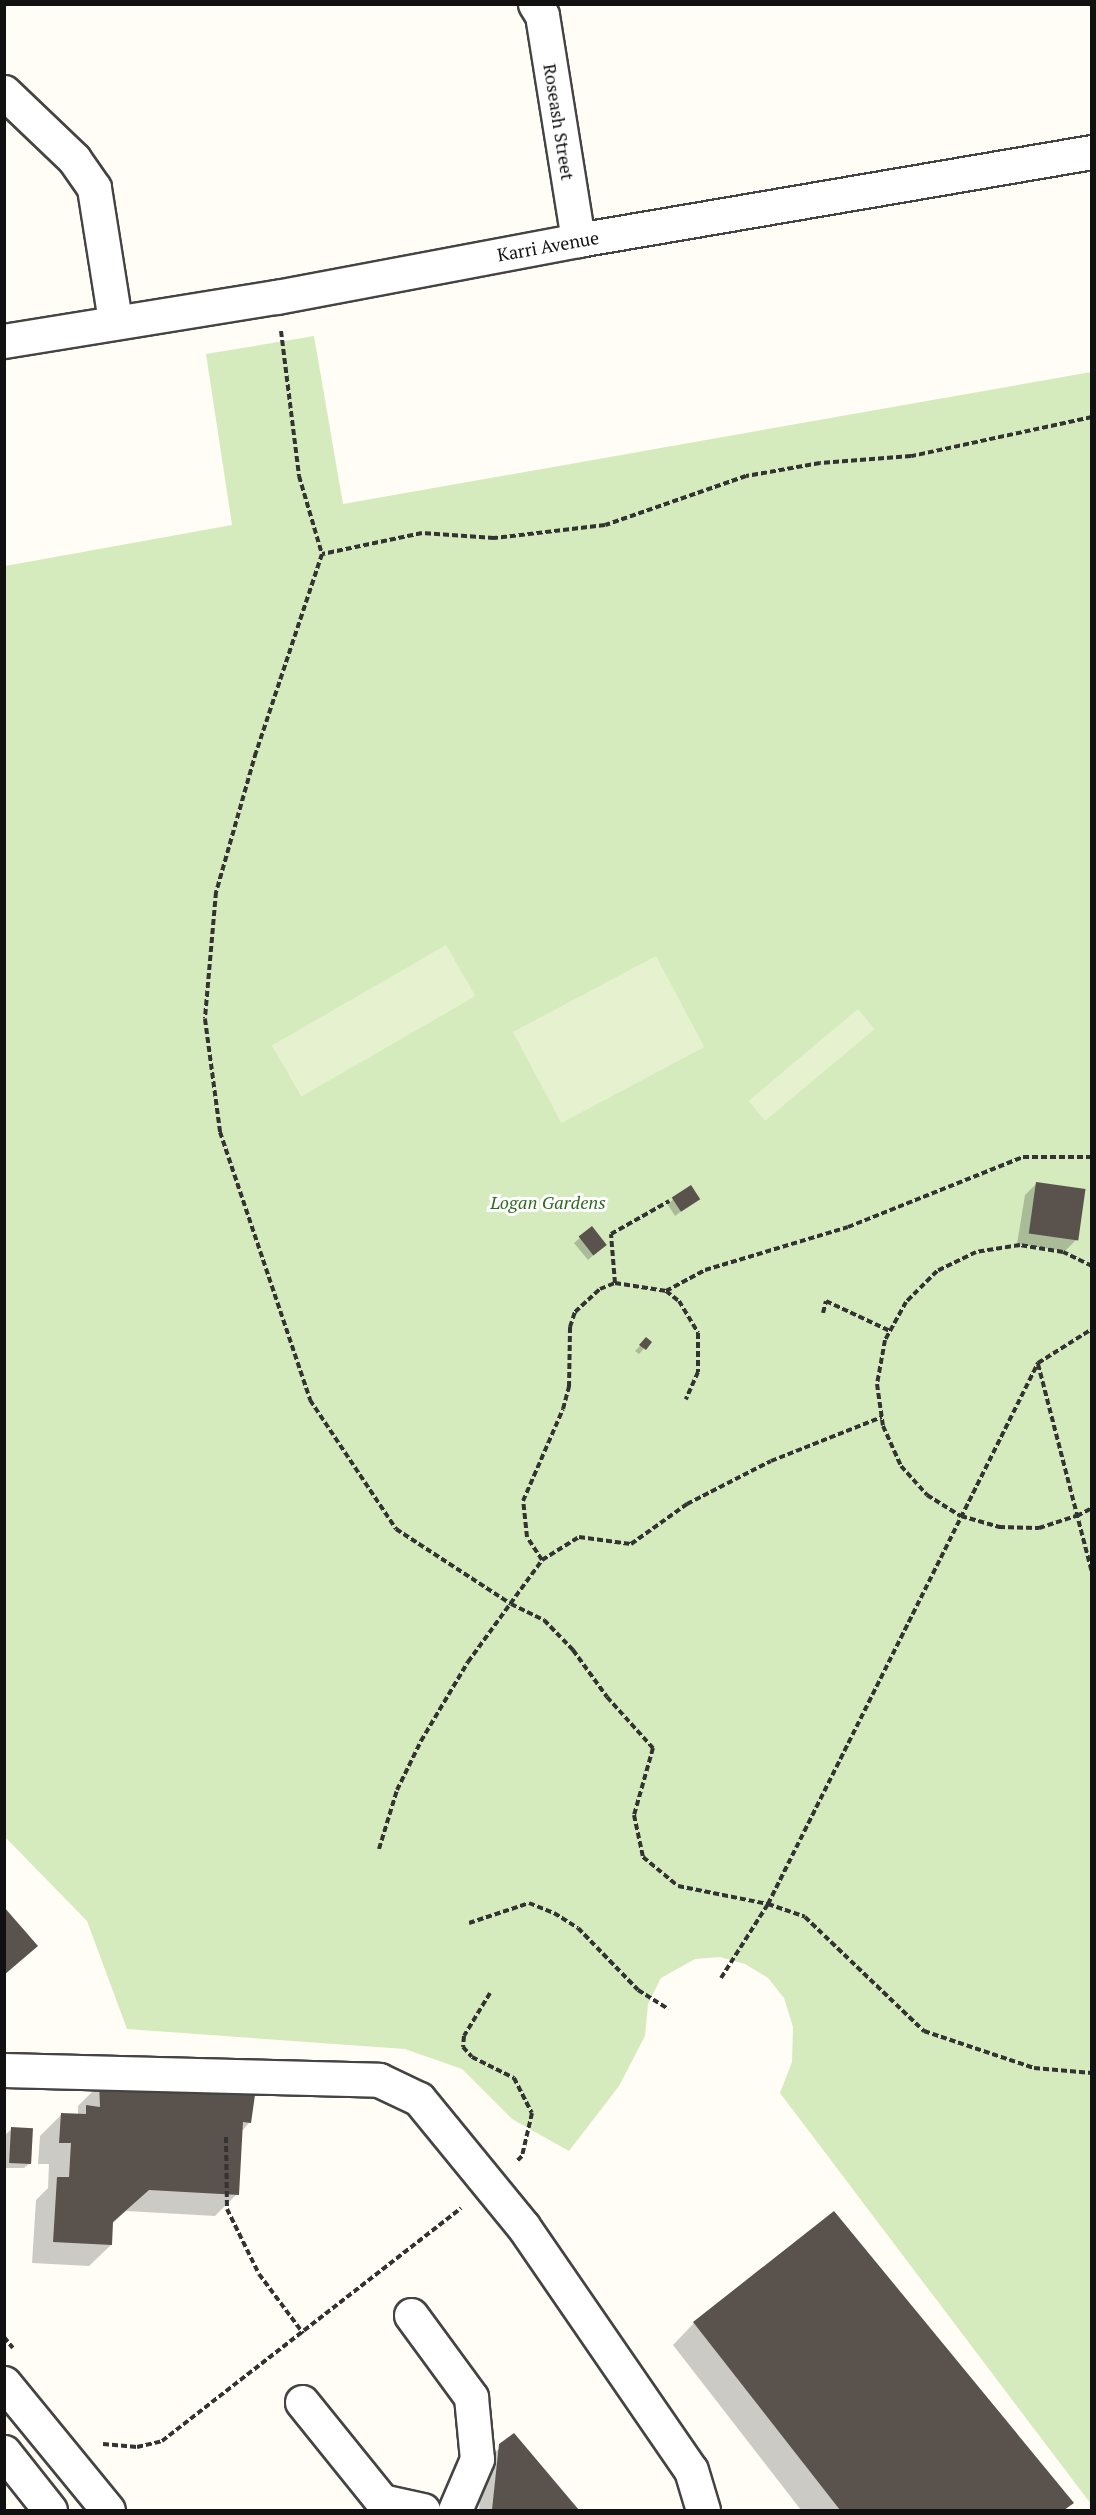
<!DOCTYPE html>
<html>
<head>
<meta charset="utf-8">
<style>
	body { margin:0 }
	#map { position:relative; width:1096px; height:2515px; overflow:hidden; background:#fffdf5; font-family:"PT Serif",serif }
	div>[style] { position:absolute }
	.green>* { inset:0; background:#d5ebbd }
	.pitch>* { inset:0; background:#e6f2cf; transform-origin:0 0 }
	.shadow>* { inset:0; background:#0003 }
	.building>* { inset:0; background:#5a524d; transform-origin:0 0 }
	.path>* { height:4px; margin-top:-2px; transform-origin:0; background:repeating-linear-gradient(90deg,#333 0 6px,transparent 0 9px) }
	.roads { filter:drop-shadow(2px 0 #444) drop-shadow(-2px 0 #444) drop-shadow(0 2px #444) drop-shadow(0 -2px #444) }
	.minor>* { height:33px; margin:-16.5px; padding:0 16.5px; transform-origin:16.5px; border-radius:16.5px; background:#fff }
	span { translate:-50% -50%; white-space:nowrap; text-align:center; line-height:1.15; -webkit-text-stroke:6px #fff; paint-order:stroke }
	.street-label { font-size:18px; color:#111 }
	.park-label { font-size:18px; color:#2f6b1f; font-style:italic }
	.frame { position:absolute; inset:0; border:6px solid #111; pointer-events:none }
</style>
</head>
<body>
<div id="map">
	<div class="green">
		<i style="clip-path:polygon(314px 336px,343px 504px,1091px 372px,1091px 2504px,780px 2093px,792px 2062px,793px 2027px,784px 1998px,768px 1978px,745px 1964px,720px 1957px,695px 1959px,661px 1978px,648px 2004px,645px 2036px,619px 2086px,569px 2151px,512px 2119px,462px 2069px,405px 2049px,127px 2029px,87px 1921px,5px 1837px,5px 566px,232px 525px,206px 354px)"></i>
	</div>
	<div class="pitch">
		<i style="left:446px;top:945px;width:59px;height:201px;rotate:60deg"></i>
		<i style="left:656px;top:956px;width:103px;height:162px;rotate:62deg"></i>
		<i style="left:858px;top:1009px;width:26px;height:143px;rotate:50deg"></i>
	</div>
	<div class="shadow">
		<i style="clip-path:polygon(1037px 1183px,1076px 1240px,1065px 1251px,1017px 1244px,1025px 1195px)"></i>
		<i style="clip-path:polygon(698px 1198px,675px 1216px,668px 1205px,673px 1199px)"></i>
		<i style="clip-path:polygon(580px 1238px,605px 1245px,588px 1260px,574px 1243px)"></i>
		<i style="clip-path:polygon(650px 1342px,639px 1354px,635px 1351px,641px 1345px)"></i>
		<i style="clip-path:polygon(100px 2084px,250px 2122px,241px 2132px,237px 2194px,215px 2216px,126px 2211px,112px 2224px,111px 2245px,89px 2266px,32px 2263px,36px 2200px,48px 2188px,49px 2164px,38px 2164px,40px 2136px,62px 2114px,78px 2115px,78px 2106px)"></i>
		<i style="clip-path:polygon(12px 2129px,30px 2163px,24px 2168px,5px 2168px,6px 2134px)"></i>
		<i style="clip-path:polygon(694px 2323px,1072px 2503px,1064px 2510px,801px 2510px,673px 2345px)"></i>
		<i style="clip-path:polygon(514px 2435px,577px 2510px,479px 2510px,483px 2463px)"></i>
	</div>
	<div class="building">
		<i style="left:1036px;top:1182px;width:50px;height:52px;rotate:8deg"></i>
		<i style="left:691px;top:1185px;width:17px;height:23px;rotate:57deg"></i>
		<i style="left:592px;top:1226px;width:24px;height:17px;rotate:52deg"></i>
		<i style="clip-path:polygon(646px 1337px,652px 1342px,646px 1350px,639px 1345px)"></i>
		<i style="clip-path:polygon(4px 1907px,38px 1946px,4px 1975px)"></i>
		<i style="clip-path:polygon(99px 2082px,256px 2088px,251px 2123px,243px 2122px,239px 2195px,149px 2190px,113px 2222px,112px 2245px,53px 2242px,57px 2177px,69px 2177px,71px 2143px,59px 2143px,61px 2113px,86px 2114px,86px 2105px,100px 2107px)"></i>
		<i style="left:11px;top:2127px;width:22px;height:36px;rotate:3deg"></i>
		<i style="clip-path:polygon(834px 2211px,1074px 2503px,1064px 2510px,840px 2510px,693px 2322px)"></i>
		<i style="clip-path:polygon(514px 2433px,579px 2510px,492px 2510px,499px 2444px)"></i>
	</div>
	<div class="path">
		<i style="left:281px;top:331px;width:146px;rotate:82.9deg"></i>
		<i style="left:299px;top:476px;width:81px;rotate:73.6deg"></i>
		<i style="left:1092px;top:417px;width:185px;rotate:167.8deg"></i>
		<i style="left:911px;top:456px;width:91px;rotate:175.6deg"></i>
		<i style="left:820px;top:463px;width:75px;rotate:170deg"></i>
		<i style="left:746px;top:476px;width:149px;rotate:160.8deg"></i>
		<i style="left:605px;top:525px;width:112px;rotate:173.3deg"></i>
		<i style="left:494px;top:538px;width:72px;rotate:-176deg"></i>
		<i style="left:422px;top:533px;width:102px;rotate:168.1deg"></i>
		<i style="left:322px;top:554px;width:209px;rotate:108.4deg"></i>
		<i style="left:256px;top:752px;width:146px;rotate:105.9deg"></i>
		<i style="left:216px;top:892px;width:127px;rotate:95deg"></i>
		<i style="left:205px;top:1019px;width:114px;rotate:82.4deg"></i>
		<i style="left:220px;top:1132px;width:283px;rotate:71.4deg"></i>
		<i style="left:310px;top:1400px;width:155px;rotate:56.3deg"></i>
		<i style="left:396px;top:1529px;width:137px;rotate:33.1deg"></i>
		<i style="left:511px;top:1604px;width:37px;rotate:26deg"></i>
		<i style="left:544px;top:1620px;width:42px;rotate:46deg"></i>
		<i style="left:573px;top:1650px;width:58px;rotate:54.1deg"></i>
		<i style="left:607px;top:1697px;width:69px;rotate:48deg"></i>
		<i style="left:653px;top:1748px;width:70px;rotate:105.8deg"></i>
		<i style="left:634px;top:1815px;width:43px;rotate:77.9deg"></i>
		<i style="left:643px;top:1857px;width:45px;rotate:39.6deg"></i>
		<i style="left:678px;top:1886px;width:92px;rotate:11.3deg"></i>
		<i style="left:768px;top:1904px;width:39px;rotate:19deg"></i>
		<i style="left:805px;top:1917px;width:165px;rotate:43.8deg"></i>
		<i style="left:924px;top:2031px;width:116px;rotate:18.6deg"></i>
		<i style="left:1034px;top:2068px;width:58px;rotate:4.9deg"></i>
		<i style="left:1092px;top:1266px;width:32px;rotate:-154deg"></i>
		<i style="left:1063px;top:1252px;width:44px;rotate:-170.8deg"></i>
		<i style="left:1020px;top:1245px;width:45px;rotate:171deg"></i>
		<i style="left:976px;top:1252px;width:43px;rotate:154deg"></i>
		<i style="left:937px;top:1271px;width:44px;rotate:135deg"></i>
		<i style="left:906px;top:1302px;width:43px;rotate:118.9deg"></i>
		<i style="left:885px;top:1340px;width:45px;rotate:100.3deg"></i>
		<i style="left:877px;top:1384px;width:42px;rotate:81.9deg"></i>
		<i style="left:883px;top:1426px;width:44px;rotate:65.8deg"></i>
		<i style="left:901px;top:1466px;width:39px;rotate:48deg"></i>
		<i style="left:927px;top:1495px;width:40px;rotate:32deg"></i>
		<i style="left:961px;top:1516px;width:40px;rotate:16deg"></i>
		<i style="left:999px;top:1527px;width:40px;rotate:1.4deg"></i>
		<i style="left:1039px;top:1528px;width:40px;rotate:-18deg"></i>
		<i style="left:1077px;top:1516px;width:17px;rotate:-28deg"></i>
		<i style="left:615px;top:1283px;width:49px;rotate:-94.7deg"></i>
		<i style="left:611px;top:1234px;width:67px;rotate:-29.6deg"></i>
		<i style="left:666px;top:1291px;width:16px;rotate:38deg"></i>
		<i style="left:679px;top:1301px;width:37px;rotate:59deg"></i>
		<i style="left:698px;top:1333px;width:39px;rotate:90deg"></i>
		<i style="left:698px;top:1372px;width:30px;rotate:114deg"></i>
		<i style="left:823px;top:1313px;width:12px;rotate:-76deg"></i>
		<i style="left:826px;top:1301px;width:71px;rotate:25.1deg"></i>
		<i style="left:1038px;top:1364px;width:216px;rotate:75.5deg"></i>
		<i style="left:542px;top:1560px;width:44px;rotate:-31.9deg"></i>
		<i style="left:579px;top:1537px;width:52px;rotate:7.7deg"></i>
		<i style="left:631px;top:1544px;width:69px;rotate:-35.5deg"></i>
		<i style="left:687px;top:1504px;width:94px;rotate:-27.1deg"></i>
		<i style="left:771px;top:1461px;width:119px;rotate:-21.6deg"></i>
		<i style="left:379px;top:1849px;width:62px;rotate:-73deg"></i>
		<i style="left:397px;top:1790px;width:55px;rotate:-63.9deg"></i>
		<i style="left:421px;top:1741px;width:92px;rotate:-59.3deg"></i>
		<i style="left:468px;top:1662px;width:126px;rotate:-54deg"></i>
		<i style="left:542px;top:1560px;width:27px;rotate:-123deg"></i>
		<i style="left:527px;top:1537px;width:36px;rotate:-96deg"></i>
		<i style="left:523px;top:1501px;width:100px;rotate:-66.5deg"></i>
		<i style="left:563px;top:1409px;width:23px;rotate:-75deg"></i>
		<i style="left:569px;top:1387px;width:60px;rotate:-89deg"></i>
		<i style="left:570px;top:1327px;width:16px;rotate:-72deg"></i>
		<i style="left:575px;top:1312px;width:18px;rotate:-43deg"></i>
		<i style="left:588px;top:1300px;width:16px;rotate:-43deg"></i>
		<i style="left:600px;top:1289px;width:16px;rotate:-22deg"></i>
		<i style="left:615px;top:1283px;width:52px;rotate:8.9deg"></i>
		<i style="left:666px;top:1291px;width:44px;rotate:-28.3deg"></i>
		<i style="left:705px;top:1270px;width:149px;rotate:-16.7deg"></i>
		<i style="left:848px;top:1227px;width:188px;rotate:-21.8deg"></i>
		<i style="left:1023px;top:1157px;width:69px"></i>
		<i style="left:469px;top:1923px;width:63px;rotate:-18.4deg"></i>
		<i style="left:529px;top:1903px;width:27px;rotate:22deg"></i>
		<i style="left:554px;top:1913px;width:28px;rotate:32deg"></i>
		<i style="left:578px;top:1928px;width:86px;rotate:45.9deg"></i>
		<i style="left:638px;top:1990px;width:36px;rotate:32deg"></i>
		<i style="left:721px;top:1978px;width:88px;rotate:-57.6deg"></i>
		<i style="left:768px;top:1904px;width:605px;rotate:-63.48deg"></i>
		<i style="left:1038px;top:1363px;width:64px;rotate:-32.2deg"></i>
		<i style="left:490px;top:1993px;width:50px;rotate:121.2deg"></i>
		<i style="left:464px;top:2036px;width:11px;rotate:95deg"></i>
		<i style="left:463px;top:2047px;width:13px;rotate:48deg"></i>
		<i style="left:472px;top:2057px;width:47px;rotate:26.6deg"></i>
		<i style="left:514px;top:2078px;width:39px;rotate:63deg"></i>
		<i style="left:532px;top:2113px;width:44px;rotate:103.1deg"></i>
		<i style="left:522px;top:2156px;width:7px;rotate:135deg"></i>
		<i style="left:226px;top:2137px;width:72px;rotate:89.2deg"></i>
		<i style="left:227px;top:2209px;width:72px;rotate:63.8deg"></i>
		<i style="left:259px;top:2274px;width:74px;rotate:53.3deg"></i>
		<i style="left:4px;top:2337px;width:14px;rotate:51deg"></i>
		<i style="left:103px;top:2444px;width:34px;rotate:5deg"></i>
		<i style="left:137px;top:2447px;width:26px;rotate:-13deg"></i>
		<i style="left:162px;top:2441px;width:379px;rotate:-37.9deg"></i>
	</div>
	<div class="roads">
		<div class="minor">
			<i style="left:535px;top:4px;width:13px;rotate:58deg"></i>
			<i style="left:542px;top:15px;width:228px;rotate:80.9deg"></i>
			<i style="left:4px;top:92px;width:97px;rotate:43.7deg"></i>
			<i style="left:74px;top:159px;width:35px;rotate:55deg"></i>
			<i style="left:94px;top:188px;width:135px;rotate:81deg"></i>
			<i style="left:4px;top:341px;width:277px;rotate:-9.2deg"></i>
			<i style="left:277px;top:297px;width:306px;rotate:-10.7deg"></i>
			<i style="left:578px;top:240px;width:521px;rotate:-9.72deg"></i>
			<i style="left:4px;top:2070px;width:375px;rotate:1.5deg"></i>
			<i style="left:379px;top:2080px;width:44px;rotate:25.4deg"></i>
			<i style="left:419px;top:2099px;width:164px;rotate:50.7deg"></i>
			<i style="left:523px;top:2226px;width:296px;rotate:55.5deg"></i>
			<i style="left:691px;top:2470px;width:42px;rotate:73.3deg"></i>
			<i style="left:411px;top:2315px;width:102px;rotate:53.8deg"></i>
			<i style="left:471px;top:2397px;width:62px;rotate:84.5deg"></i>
			<i style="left:477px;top:2459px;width:56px;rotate:113.3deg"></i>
			<i style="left:4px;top:2383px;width:164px;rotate:50.7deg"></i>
			<i style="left:302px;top:2402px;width:127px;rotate:51.1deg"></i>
			<i style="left:382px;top:2501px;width:42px;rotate:12.4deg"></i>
			<i style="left:4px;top:2452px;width:74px;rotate:51.6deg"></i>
		</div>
	</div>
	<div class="street-label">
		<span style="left:559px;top:122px;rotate:81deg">Roseash Street</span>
		<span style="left:548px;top:246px;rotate:-10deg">Karri Avenue</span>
	</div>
	<div class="park-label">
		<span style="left:548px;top:1202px">Logan Gardens</span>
	</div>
	<div class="frame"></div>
</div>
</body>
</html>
